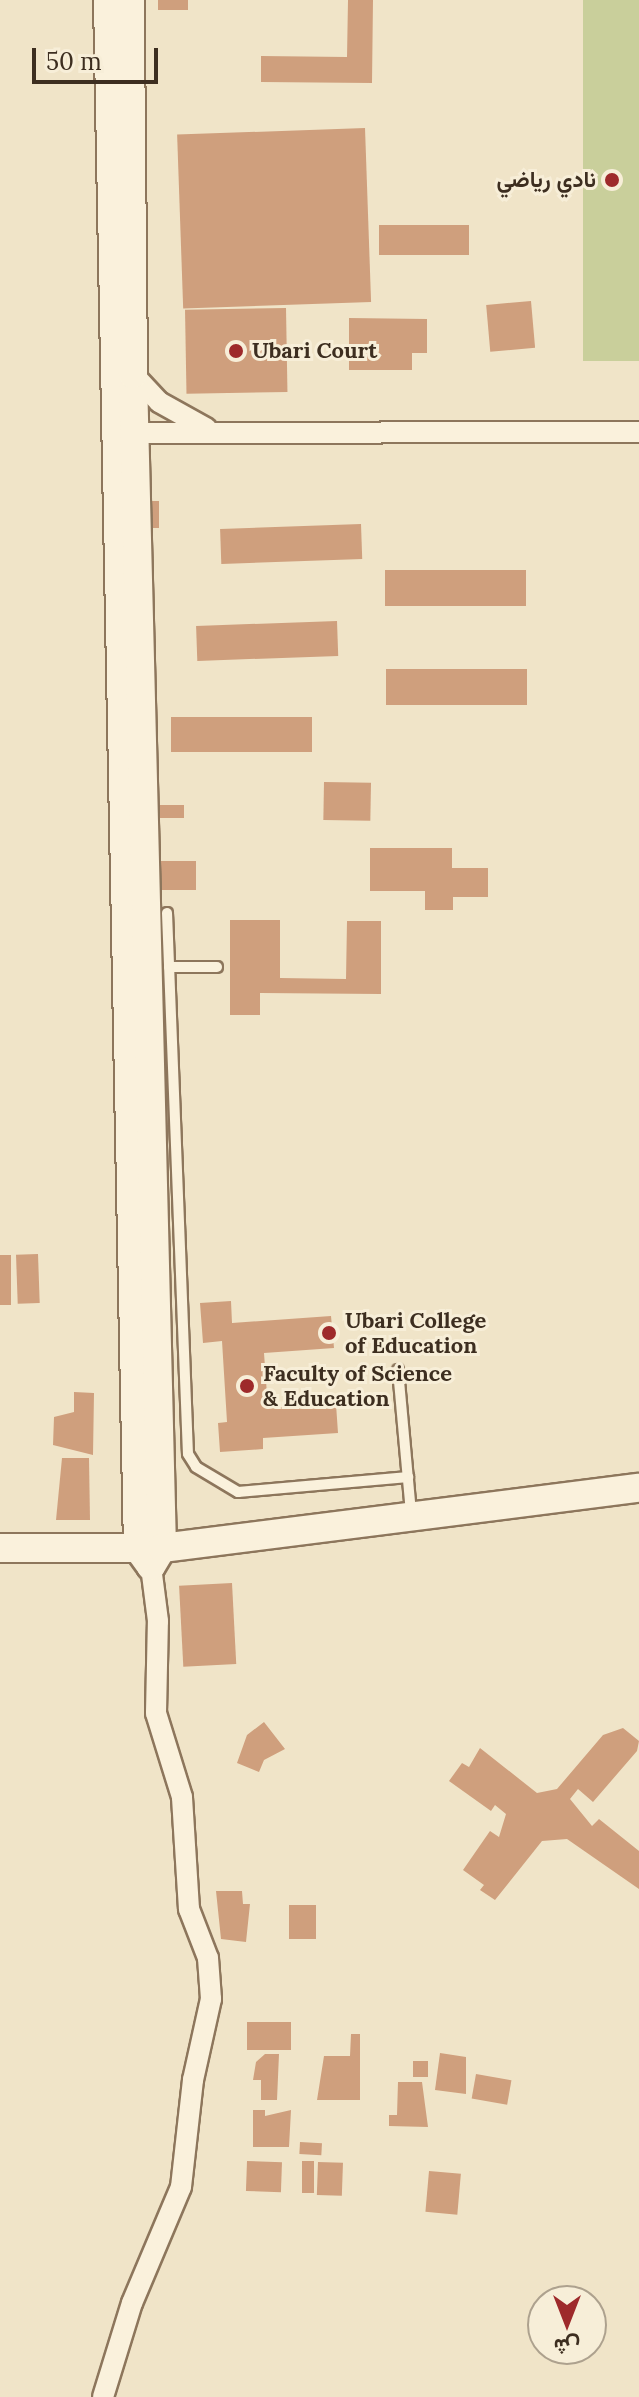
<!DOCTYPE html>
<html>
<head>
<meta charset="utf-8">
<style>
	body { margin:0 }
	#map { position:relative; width:639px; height:2397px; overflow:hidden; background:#f0e4c8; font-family:Lora,Vazirmatn,serif }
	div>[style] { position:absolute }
	.green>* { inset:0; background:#c9cf9b; transform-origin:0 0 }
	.building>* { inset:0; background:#cf9f7d; transform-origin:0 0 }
	.roads { filter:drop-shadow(2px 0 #8d765c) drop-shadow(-2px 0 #8d765c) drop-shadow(0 2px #8d765c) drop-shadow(0 -2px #8d765c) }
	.lane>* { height:10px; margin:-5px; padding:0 5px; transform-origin:5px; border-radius:5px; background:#faf1dc }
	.street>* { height:20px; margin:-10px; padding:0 10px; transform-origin:10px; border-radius:10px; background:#faf1dc }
	.secondary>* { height:28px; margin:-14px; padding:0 14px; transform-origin:14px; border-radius:14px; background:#faf1dc }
	.dots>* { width:22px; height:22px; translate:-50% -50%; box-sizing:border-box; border:4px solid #f7eed8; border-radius:50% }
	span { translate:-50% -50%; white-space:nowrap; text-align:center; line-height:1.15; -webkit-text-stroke:6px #f7eed8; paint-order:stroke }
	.poi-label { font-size:22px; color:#3d2e20; font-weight:700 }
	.right { translate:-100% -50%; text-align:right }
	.left { translate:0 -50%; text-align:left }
	.north { position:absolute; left:527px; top:2285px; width:80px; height:80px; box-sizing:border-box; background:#f7eed8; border:2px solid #ada18e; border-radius:50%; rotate:180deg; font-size:22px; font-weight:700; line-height:32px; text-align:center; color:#3d2e20 }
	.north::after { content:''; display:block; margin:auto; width:28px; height:36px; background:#9e2a2b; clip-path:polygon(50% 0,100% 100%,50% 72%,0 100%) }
	.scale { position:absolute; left:32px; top:48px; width:126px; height:36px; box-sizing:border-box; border:4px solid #3d2e20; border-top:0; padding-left:10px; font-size:24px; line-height:28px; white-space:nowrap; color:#3d2e20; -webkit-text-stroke:6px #f7eed8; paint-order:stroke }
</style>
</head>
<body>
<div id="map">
	<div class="green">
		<i style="left:583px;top:0;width:56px;height:361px"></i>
	</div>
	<div class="building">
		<i style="left:158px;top:0;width:30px;height:10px"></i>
		<i style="clip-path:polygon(348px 0,373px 0,372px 83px,261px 82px,261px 56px,347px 57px)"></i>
		<i style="left:365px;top:128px;width:174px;height:188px;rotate:88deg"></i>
		<i style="left:469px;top:225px;width:30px;height:90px;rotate:90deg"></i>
		<i style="left:531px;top:301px;width:47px;height:45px;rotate:85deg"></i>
		<i style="left:286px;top:308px;width:84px;height:101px;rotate:89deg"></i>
		<i style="clip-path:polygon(349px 318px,427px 319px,427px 353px,412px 353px,412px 370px,349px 370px)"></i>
		<i style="left:136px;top:501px;width:23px;height:27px"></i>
		<i style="left:361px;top:524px;width:35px;height:141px;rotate:88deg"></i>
		<i style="left:526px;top:570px;width:36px;height:141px;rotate:90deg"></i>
		<i style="left:337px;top:621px;width:35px;height:141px;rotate:88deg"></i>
		<i style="left:527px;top:669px;width:36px;height:141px;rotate:90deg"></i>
		<i style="left:312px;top:717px;width:35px;height:141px;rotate:90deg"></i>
		<i style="left:324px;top:782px;width:47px;height:38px;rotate:1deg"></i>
		<i style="left:184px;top:805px;width:13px;height:31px;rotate:90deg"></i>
		<i style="clip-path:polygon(370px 848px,452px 848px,452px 868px,488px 868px,488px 897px,453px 897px,453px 910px,425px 910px,425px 891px,370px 891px)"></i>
		<i style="left:151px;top:861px;width:45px;height:29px"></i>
		<i style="clip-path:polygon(230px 920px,280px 920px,280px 978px,346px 979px,347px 921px,381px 921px,381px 994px,260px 993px,260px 1015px,230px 1015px)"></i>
		<i style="left:38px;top:1254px;width:49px;height:22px;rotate:88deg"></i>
		<i style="left:0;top:1255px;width:11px;height:50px"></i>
		<i style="clip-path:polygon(231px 1301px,232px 1323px,331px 1316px,334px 1348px,264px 1353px,268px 1408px,336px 1404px,338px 1433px,263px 1438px,263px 1449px,220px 1452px,218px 1423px,227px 1422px,222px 1341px,203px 1343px,200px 1303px)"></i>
		<i style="clip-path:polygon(74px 1392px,94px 1393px,93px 1455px,53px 1445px,54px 1417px,74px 1412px)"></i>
		<i style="clip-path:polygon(62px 1458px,89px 1458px,90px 1520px,56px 1520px)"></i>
		<i style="left:232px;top:1583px;width:81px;height:53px;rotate:87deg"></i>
		<i style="clip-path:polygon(264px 1722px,285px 1749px,264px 1760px,259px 1772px,237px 1763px,247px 1735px)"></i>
		<i style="clip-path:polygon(623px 1728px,639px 1741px,637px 1751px,593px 1802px,578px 1789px,570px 1799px,592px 1826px,599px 1819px,639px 1851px,639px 1889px,567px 1839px,542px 1841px,495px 1900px,480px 1890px,484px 1885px,463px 1870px,490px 1831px,499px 1837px,506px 1814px,495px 1805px,491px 1811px,449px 1781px,462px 1763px,469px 1767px,480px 1748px,537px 1793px,557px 1789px,603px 1735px)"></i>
		<i style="clip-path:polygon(216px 1891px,242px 1891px,243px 1904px,250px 1904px,246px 1942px,221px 1939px)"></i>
		<i style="left:289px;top:1905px;width:27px;height:34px"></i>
		<i style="left:247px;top:2022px;width:44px;height:28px"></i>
		<i style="clip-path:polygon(351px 2034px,360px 2034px,360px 2100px,317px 2100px,324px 2056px,350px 2056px)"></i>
		<i style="clip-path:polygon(440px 2053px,466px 2057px,466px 2094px,435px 2090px)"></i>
		<i style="clip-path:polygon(265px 2054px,279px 2054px,277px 2100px,261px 2100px,261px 2080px,253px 2080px,256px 2062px)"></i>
		<i style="left:413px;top:2061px;width:15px;height:16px"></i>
		<i style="left:476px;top:2074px;width:36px;height:25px;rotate:10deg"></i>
		<i style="clip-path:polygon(398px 2082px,422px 2082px,428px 2127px,389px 2126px,389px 2115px,397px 2115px)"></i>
		<i style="clip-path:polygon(253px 2110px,265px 2110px,265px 2116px,291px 2110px,289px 2147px,253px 2147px)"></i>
		<i style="left:300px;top:2142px;width:22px;height:12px;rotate:3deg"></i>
		<i style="left:247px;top:2161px;width:35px;height:30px;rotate:2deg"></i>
		<i style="left:302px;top:2161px;width:12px;height:32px"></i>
		<i style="left:318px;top:2162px;width:25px;height:33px;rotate:2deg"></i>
		<i style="left:429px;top:2171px;width:32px;height:41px;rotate:5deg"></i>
	</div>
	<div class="roads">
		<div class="lane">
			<i style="left:167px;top:913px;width:541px;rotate:87.78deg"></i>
			<i style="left:188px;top:1454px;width:15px;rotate:58deg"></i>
			<i style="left:196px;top:1467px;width:49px;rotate:30.8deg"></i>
			<i style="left:238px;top:1492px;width:171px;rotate:-5deg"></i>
			<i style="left:169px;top:967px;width:48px"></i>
			<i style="left:398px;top:1370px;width:145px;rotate:84.8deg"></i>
		</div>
		<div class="street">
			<i style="left:133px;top:374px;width:38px;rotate:47deg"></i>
			<i style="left:159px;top:402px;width:54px;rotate:29deg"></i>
			<i style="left:123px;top:433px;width:516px;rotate:-0.11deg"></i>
			<i style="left:103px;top:2397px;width:98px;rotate:-72.9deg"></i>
			<i style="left:132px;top:2303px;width:126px;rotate:-67.1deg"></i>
			<i style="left:181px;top:2187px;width:108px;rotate:-83.6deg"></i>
			<i style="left:193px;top:2080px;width:83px;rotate:-77.5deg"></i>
			<i style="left:211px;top:1999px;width:41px;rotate:-94.2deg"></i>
			<i style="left:208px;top:1958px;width:53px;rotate:-111.2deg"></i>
			<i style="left:189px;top:1909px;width:112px;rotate:-93.6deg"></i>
			<i style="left:182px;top:1797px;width:88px;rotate:-107.2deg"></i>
			<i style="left:156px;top:1713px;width:92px;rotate:-88.8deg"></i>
			<i style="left:158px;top:1621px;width:55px;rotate:-97.3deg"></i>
		</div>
		<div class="secondary">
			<i style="left:108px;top:0;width:1548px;rotate:88.89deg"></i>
			<i style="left:138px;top:1548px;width:22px;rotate:54deg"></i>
			<i style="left:151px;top:1566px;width:21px;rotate:-59deg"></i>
			<i style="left:162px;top:1548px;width:1174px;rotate:-91.42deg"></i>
			<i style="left:133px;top:374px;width:374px;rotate:-90.5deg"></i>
			<i style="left:0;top:1548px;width:162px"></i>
			<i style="left:162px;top:1548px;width:481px;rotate:-7.2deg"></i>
		</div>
	</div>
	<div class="dots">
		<i style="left:612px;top:180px;background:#9e2a2b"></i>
		<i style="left:236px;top:351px;background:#9e2a2b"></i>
		<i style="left:329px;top:1333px;background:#9e2a2b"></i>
		<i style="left:247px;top:1386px;background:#9e2a2b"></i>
	</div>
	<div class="poi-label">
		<span class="right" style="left:596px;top:180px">نادي رياضي</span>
		<span class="left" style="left:252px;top:351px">Ubari Court</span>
		<span class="left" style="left:345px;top:1333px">Ubari College<br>of Education</span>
		<span class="left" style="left:263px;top:1386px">Faculty of Science<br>&amp; Education</span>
	</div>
	<div class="north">ش</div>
	<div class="scale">50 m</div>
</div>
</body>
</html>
